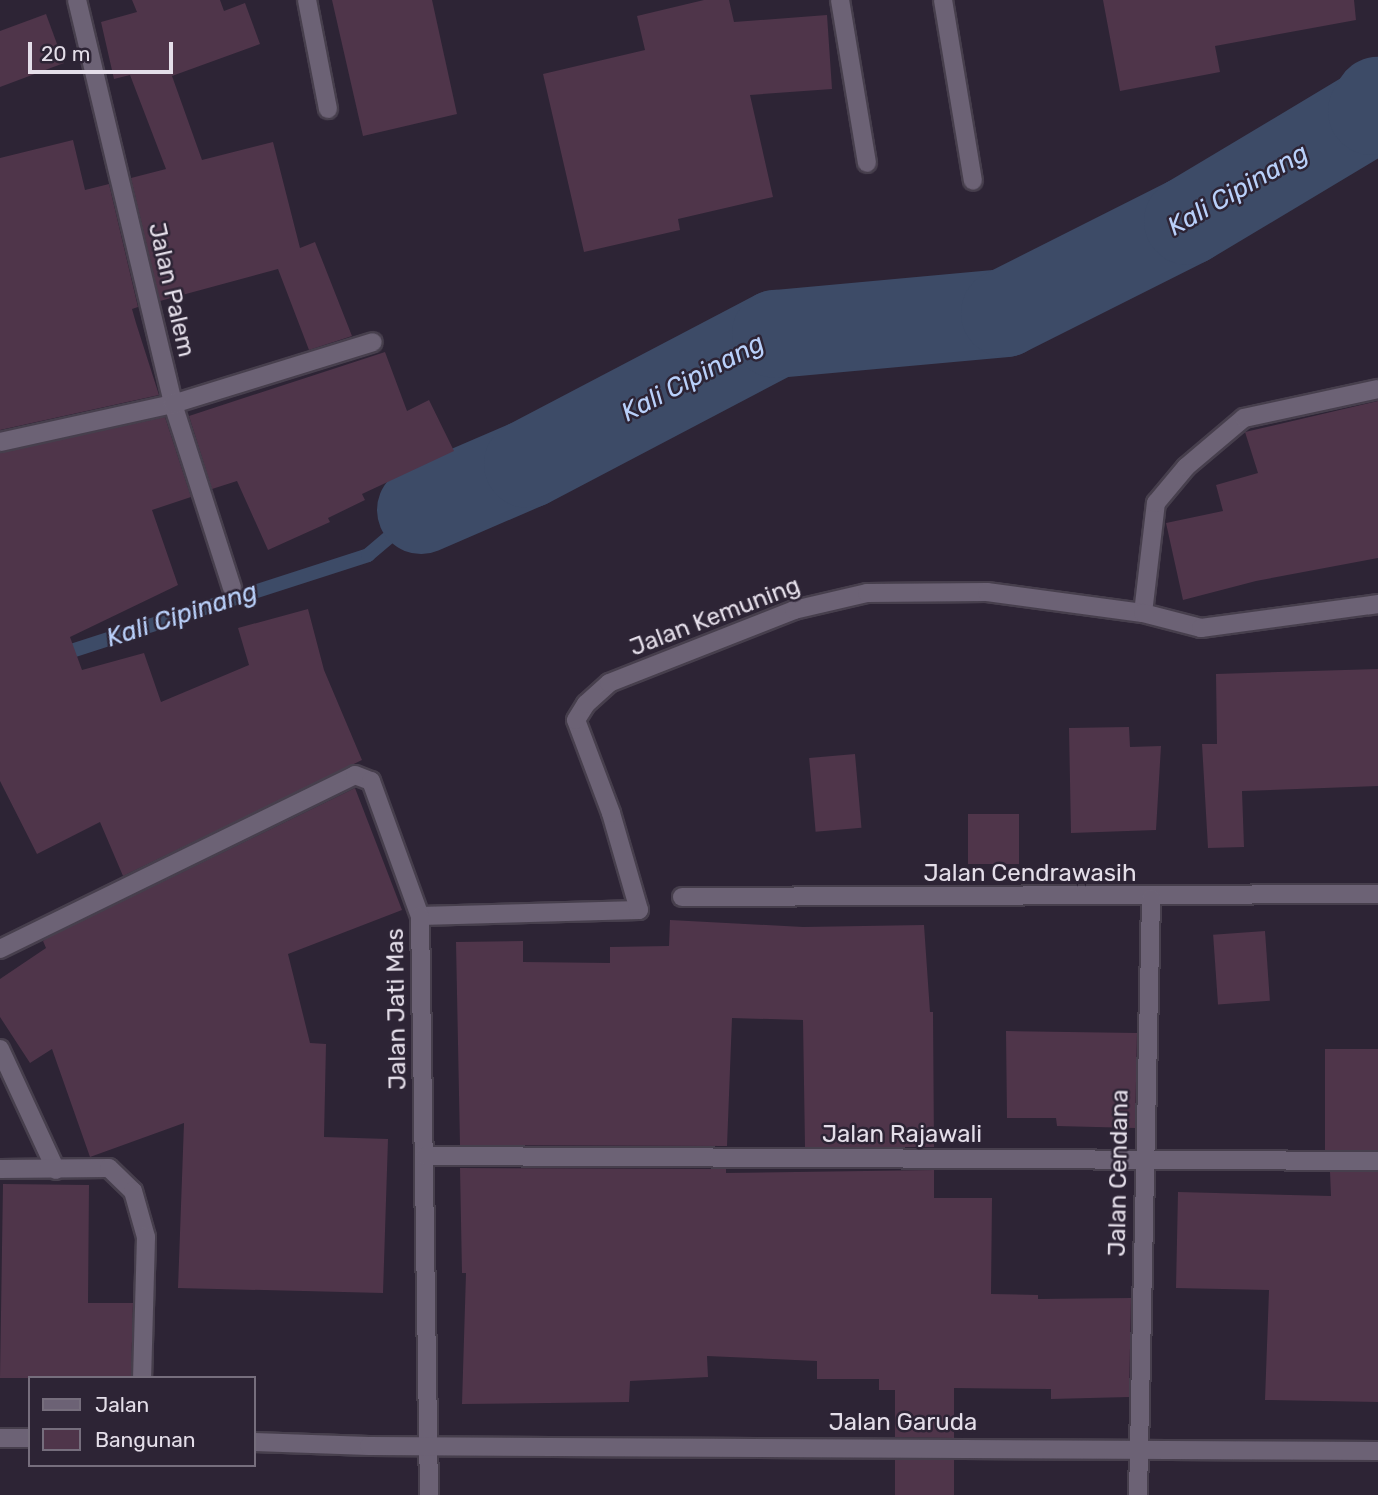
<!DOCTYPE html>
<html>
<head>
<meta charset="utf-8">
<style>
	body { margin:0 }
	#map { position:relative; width:1378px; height:1495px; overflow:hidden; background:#2d2435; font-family:Rubik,sans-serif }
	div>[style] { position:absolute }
	.stream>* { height:14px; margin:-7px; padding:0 7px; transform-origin:7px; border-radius:7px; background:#3d4b67 }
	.river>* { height:88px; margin:-44px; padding:0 44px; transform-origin:44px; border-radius:44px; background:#3d4b67 }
	.building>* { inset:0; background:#4f354a; transform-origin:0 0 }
	.roads { filter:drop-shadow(2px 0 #473f4d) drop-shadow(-2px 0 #473f4d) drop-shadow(0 2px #473f4d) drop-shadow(0 -2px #473f4d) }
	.minor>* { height:18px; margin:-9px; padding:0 9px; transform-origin:9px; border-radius:9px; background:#6c6275 }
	span { translate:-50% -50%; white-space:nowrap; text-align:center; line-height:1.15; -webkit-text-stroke:5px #2d2435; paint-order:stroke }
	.street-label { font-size:24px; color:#e4dee9 }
	.water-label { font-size:26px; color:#b9d0fa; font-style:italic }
	.legend { position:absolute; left:28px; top:1376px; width:228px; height:91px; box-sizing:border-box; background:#2d2435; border:2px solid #766e7d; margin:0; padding:9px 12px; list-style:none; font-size:21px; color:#e4dee9 }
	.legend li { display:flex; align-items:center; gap:14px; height:35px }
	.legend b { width:35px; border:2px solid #766e7d }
	.scale { position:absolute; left:28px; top:42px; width:145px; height:32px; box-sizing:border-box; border:4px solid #e4dee9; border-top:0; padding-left:9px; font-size:21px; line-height:24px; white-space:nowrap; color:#e4dee9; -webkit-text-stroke:5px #2d2435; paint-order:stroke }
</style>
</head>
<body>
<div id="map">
	<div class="stream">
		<i style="left:59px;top:655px;width:325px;rotate:-17.9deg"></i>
		<i style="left:368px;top:555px;width:70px;rotate:-40.3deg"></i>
	</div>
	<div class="river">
		<i style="left:421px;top:510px;width:116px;rotate:-23.3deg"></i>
		<i style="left:528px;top:464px;width:280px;rotate:-27.7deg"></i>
		<i style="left:776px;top:334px;width:230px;rotate:-5.2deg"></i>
		<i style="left:1005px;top:313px;width:205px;rotate:-26.7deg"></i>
		<i style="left:1188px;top:221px;width:214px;rotate:-30.9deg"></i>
		<i style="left:1372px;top:111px;width:12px;rotate:-59deg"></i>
	</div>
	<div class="building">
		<i style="clip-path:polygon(132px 0,220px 0,224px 11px,245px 3px,260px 44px,172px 76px,202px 160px,273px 142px,300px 248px,315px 242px,352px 336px,309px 350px,278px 269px,160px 301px,131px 178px,166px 169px,130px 75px,114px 79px,101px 22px,137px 12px)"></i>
		<i style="clip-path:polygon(332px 0,432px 0,457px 114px,363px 136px)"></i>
		<i style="clip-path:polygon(704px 0,729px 0,734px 22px,827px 15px,832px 89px,750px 95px,773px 197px,678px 219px,680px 230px,584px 252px,543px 74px,645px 50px,637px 16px)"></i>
		<i style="clip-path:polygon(1103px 0,1354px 0,1356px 20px,1215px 46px,1220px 72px,1120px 91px)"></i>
		<i style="clip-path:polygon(46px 14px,64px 63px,0 87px,0 31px)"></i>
		<i style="clip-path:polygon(73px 140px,85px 190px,109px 184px,138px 307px,132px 309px,136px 323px,159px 395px,0 430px,0 158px)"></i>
		<i style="clip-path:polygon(385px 352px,407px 411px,429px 400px,454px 451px,362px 494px,365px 500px,328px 518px,330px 522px,268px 550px,237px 481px,212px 489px,189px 416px)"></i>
		<i style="clip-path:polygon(1378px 401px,1378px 558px,1256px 581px,1183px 600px,1166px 523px,1223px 511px,1216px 485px,1258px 473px,1245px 432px)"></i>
		<i style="clip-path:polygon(165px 417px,191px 497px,152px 510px,178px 585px,70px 637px,82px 670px,144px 653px,161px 702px,249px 665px,238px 628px,308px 609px,324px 670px,362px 760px,123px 876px,100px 822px,37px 854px,0 781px,0 453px)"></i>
		<i style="clip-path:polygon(1378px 669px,1378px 786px,1242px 791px,1244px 847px,1208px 848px,1202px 744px,1217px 744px,1216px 674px)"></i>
		<i style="clip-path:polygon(1129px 727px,1130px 747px,1161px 746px,1156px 830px,1071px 833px,1069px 728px)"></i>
		<i style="left:855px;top:754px;width:74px;height:46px;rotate:85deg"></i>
		<i style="clip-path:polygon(355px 788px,402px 910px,288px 954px,310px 1043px,326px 1044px,324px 1137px,388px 1139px,383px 1293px,178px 1288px,184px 1123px,90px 1157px,52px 1049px,30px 1063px,0 1017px,0 979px,46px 948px,43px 941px,47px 938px)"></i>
		<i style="left:968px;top:814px;width:51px;height:50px"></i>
		<i style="clip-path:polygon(670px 920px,803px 927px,924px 925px,930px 1012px,933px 1012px,934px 1147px,805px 1147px,803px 1020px,732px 1018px,727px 1146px,460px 1145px,456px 942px,523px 941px,523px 962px,610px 963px,610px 947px,669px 946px)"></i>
		<i style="left:1265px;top:931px;width:70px;height:52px;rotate:86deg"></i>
		<i style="clip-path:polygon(1006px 1031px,1137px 1033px,1135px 1128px,1057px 1126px,1056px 1118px,1007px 1118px)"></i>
		<i style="left:1378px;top:1049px;width:101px;height:53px;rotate:90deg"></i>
		<i style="clip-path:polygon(460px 1168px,726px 1169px,726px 1173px,934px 1170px,934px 1198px,992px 1198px,991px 1294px,1038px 1295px,1038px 1299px,1131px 1298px,1129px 1397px,1051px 1399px,1051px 1389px,954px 1388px,954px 1438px,895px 1437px,895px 1390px,879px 1390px,879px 1379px,817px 1379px,817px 1361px,707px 1356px,708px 1377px,630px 1381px,629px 1402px,462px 1404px,466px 1273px,462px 1273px)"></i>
		<i style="clip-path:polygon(1330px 1172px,1378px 1172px,1378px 1402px,1265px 1400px,1269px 1290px,1176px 1288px,1178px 1192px,1331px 1196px)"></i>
		<i style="clip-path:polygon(3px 1184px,89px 1185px,88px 1303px,133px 1303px,131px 1378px,0 1378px)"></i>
		<i style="left:895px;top:1460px;width:59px;height:35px"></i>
	</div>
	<div class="roads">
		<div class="minor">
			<i style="left:77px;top:0;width:415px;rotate:76.6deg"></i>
			<i style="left:173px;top:404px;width:193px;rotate:72.2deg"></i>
			<i style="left:307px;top:0;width:111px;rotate:79.1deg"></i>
			<i style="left:840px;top:0;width:165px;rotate:80.6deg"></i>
			<i style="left:943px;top:0;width:183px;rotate:80.6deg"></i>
			<i style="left:0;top:442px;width:177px;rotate:-12.4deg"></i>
			<i style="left:173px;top:404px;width:209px;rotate:-17.2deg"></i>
			<i style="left:1143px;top:613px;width:111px;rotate:-83.3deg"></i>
			<i style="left:1156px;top:503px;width:47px;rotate:-50.2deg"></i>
			<i style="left:1186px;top:467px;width:76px;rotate:-40.2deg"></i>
			<i style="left:1244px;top:418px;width:137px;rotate:-12.2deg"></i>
			<i style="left:682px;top:897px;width:696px;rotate:-0.25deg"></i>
			<i style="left:420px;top:916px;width:219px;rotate:-1.6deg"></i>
			<i style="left:639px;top:910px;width:101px;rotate:-106.1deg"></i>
			<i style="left:611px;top:813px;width:99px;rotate:-110.6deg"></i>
			<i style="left:576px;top:720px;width:19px;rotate:-58deg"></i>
			<i style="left:586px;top:704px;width:31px;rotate:-42deg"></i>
			<i style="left:609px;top:683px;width:199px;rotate:-21.5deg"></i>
			<i style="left:794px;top:610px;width:75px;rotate:-13.1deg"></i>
			<i style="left:867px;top:593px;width:120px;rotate:-0.5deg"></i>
			<i style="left:987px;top:592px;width:157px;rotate:7.7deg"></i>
			<i style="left:1143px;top:613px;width:60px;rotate:14.5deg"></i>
			<i style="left:1201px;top:628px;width:179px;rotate:-7.7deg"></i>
			<i style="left:0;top:949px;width:395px;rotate:-26.1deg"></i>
			<i style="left:355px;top:775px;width:17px;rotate:21deg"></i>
			<i style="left:371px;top:781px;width:144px;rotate:70.1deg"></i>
			<i style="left:420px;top:916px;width:579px;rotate:89.11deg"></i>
			<i style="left:0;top:1049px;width:133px;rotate:65.2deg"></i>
			<i style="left:425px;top:1156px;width:953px;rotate:0.3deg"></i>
			<i style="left:0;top:1169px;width:109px;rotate:-0.5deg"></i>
			<i style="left:109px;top:1168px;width:33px;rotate:44deg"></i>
			<i style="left:133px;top:1191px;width:48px;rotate:74.2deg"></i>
			<i style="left:146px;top:1237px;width:141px;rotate:91.6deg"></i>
			<i style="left:0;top:1438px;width:30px"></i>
			<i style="left:254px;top:1442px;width:115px;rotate:2deg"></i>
			<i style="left:369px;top:1446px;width:1009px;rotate:0.28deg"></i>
			<i style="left:1138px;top:1495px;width:597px;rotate:-88.75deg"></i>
		</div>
	</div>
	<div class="street-label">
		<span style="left:171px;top:290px;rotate:77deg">Jalan Palem</span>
		<span style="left:715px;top:617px;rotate:-21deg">Jalan Kemuning</span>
		<span style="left:1030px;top:874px">Jalan Cendrawasih</span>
		<span style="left:397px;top:1009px;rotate:-91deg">Jalan Jati Mas</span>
		<span style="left:902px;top:1135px">Jalan Rajawali</span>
		<span style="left:1119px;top:1173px;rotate:-89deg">Jalan Cendana</span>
		<span style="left:903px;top:1423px">Jalan Garuda</span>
	</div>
	<div class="water-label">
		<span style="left:1238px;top:190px;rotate:-30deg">Kali Cipinang</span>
		<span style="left:693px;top:378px;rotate:-28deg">Kali Cipinang</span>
		<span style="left:182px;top:615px;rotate:-18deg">Kali Cipinang</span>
	</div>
	<ul class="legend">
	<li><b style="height:9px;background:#6c6275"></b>Jalan</li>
	<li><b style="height:19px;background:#4f354a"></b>Bangunan</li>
	</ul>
	<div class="scale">20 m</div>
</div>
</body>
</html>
